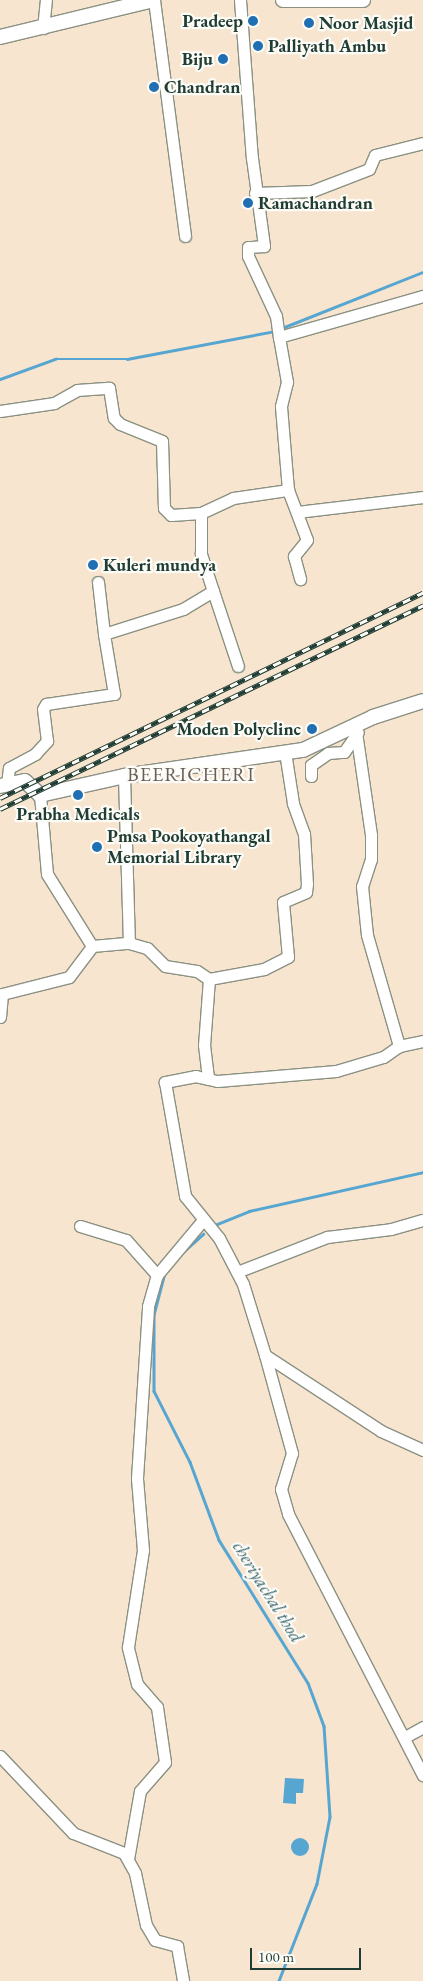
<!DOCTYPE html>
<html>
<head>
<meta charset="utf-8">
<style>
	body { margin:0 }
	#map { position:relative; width:423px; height:1981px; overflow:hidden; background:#f7e5d0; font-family:"EB Garamond",serif }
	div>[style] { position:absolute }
	.water>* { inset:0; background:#57a6d1 }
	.round { border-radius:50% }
	.stream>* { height:2.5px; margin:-1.25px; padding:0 1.25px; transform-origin:1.25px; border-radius:1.25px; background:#57a6d1 }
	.roads { filter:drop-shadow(1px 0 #8b9182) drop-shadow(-1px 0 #8b9182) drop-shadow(0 1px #8b9182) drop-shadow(0 -1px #8b9182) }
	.minor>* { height:11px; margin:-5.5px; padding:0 5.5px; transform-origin:5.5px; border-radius:5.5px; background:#fff }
	.major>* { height:14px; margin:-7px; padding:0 7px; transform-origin:7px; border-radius:7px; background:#fff }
	.rail>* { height:4.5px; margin-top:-2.25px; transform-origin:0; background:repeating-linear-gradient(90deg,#fdfcf7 0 8px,#1f3d34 0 16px); box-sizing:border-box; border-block:1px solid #1f3d34 }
	.dots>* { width:14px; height:14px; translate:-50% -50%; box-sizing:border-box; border:2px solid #fdfcf7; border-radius:50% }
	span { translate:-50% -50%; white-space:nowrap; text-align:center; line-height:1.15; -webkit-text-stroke:4.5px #fdfcf7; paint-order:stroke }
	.poi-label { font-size:18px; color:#1f3d34; font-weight:700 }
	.right { translate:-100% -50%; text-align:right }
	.left { translate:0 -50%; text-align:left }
	.water-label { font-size:19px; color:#33626b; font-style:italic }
	.quarter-label { font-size:20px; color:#685f59; letter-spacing:1px }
	.scale { position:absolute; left:250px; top:1948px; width:111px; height:22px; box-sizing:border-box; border:2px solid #1f3d34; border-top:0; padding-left:6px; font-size:15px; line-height:18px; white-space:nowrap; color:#1f3d34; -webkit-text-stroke:4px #fdfcf7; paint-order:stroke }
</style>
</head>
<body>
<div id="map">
	<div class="water">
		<i style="clip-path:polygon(285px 1778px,304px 1779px,303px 1793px,296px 1793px,296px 1804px,283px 1803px)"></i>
		<i class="round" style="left:291px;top:1838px;width:18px;height:18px"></i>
	</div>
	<div class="stream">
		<i style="left:282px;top:328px;width:152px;rotate:-21.7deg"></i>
		<i style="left:0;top:379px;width:59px;rotate:-20deg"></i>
		<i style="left:55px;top:359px;width:72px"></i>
		<i style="left:127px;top:359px;width:151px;rotate:-10.7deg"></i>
		<i style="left:215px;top:1225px;width:37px;rotate:-22deg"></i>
		<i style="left:249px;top:1211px;width:178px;rotate:-12.6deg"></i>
		<i style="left:183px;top:1252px;width:27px;rotate:-42deg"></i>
		<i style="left:165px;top:1273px;width:43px;rotate:104.7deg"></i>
		<i style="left:154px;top:1315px;width:76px;rotate:90deg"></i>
		<i style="left:154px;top:1391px;width:80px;rotate:63.1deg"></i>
		<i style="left:190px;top:1462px;width:83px;rotate:69.6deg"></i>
		<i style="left:219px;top:1540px;width:168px;rotate:58.1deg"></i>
		<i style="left:308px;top:1683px;width:46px;rotate:69.6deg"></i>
		<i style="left:324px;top:1726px;width:91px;rotate:86.2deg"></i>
		<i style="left:330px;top:1817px;width:68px;rotate:101deg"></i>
		<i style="left:317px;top:1884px;width:104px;rotate:111.4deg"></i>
	</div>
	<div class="roads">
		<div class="minor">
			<i style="left:154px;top:0;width:238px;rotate:82.5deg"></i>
			<i style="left:240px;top:0;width:158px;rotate:85.7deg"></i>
			<i style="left:252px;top:158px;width:89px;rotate:82.2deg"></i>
			<i style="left:264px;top:246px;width:16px;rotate:176deg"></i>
			<i style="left:248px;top:247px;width:9px;rotate:90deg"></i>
			<i style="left:248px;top:256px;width:66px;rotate:65deg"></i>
			<i style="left:276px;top:316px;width:21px;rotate:82deg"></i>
			<i style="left:43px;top:28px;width:28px;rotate:-84deg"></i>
			<i style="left:255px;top:193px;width:57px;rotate:-2deg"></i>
			<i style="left:312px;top:191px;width:61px;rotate:-21.1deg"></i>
			<i style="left:369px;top:169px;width:15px;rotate:-67deg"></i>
			<i style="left:375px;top:155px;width:49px;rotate:-14deg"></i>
			<i style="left:0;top:411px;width:55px;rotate:-8.4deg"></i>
			<i style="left:54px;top:403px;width:26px;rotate:-29deg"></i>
			<i style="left:77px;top:390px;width:32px;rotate:-4deg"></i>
			<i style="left:109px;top:388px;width:30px;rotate:81deg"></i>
			<i style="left:114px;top:418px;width:8px;rotate:45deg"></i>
			<i style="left:120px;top:424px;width:45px;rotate:22deg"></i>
			<i style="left:162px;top:441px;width:67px;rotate:88.3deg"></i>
			<i style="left:164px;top:508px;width:10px;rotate:45deg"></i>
			<i style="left:171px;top:515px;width:30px;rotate:-4deg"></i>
			<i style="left:288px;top:490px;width:53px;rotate:69.2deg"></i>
			<i style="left:307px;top:540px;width:21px;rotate:129deg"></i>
			<i style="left:294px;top:556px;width:24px;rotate:75deg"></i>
			<i style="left:297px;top:512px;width:127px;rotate:-6.8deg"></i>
			<i style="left:98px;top:582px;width:52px;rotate:83.4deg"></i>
			<i style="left:213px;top:591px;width:79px;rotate:71.6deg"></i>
			<i style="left:355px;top:725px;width:111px;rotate:81.7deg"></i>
			<i style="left:371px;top:835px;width:24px;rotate:90deg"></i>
			<i style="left:371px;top:859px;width:28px;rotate:108deg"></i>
			<i style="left:362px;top:886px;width:49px;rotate:84.2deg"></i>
			<i style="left:367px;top:935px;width:116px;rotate:73.9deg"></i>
			<i style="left:399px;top:1046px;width:25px;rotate:-12deg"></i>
			<i style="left:124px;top:776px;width:167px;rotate:88.3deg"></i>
			<i style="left:311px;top:776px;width:11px;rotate:-90deg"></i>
			<i style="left:311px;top:765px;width:21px;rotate:-35deg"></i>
			<i style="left:328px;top:753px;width:16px;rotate:-4deg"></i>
			<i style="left:344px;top:752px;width:24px;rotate:-55deg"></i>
			<i style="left:7px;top:784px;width:16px;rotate:-83deg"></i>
			<i style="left:9px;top:768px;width:30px;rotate:-28deg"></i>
			<i style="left:35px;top:754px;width:18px;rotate:-47deg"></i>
			<i style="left:47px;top:741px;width:32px;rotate:-97deg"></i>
			<i style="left:43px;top:709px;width:6px;rotate:-59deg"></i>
			<i style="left:46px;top:704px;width:69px;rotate:-8.4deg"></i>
			<i style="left:114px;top:694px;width:61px;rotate:-99.5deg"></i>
			<i style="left:104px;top:634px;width:83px;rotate:-17.6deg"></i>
			<i style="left:183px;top:609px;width:35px;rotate:-31deg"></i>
			<i style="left:213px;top:591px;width:40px;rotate:-108deg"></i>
			<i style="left:201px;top:553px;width:40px;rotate:-90deg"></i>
			<i style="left:201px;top:513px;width:35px;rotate:-25deg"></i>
			<i style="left:233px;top:498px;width:56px;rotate:-8.3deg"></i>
			<i style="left:288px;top:490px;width:84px;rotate:-94.8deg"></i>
			<i style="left:281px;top:406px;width:25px;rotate:-76deg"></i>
			<i style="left:287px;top:382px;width:46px;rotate:-100.1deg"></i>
			<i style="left:279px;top:337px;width:150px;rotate:-15.9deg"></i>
			<i style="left:40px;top:795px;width:79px;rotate:84.9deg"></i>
			<i style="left:47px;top:874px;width:85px;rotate:58deg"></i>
			<i style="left:209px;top:979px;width:56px;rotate:-10.3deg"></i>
			<i style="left:264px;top:969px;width:27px;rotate:-27deg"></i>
			<i style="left:288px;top:957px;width:55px;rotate:-95.2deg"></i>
			<i style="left:283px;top:902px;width:25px;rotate:-23deg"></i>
			<i style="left:306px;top:892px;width:8px;rotate:-83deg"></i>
			<i style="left:307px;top:884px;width:50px;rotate:-93.4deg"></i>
			<i style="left:304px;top:834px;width:33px;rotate:-110deg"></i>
			<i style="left:293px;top:803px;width:52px;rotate:-98.9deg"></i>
			<i style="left:0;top:1017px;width:23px;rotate:-85deg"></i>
			<i style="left:2px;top:994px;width:69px;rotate:-14.2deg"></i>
			<i style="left:69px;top:977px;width:39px;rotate:-53deg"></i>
			<i style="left:92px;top:946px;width:37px;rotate:-5deg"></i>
			<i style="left:129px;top:943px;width:19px;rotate:16deg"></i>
			<i style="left:147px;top:948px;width:25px;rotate:45deg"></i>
			<i style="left:165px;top:966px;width:32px;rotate:9deg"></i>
			<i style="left:197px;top:971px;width:14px;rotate:34deg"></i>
			<i style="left:209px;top:979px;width:66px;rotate:94.3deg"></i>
			<i style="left:204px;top:1045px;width:34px;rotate:83deg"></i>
			<i style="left:399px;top:1046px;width:19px;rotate:145deg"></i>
			<i style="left:383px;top:1057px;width:49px;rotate:163.4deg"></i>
			<i style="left:336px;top:1071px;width:119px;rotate:175.2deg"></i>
			<i style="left:217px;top:1081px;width:22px;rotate:-167deg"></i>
			<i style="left:196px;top:1076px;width:32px;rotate:169deg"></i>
			<i style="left:165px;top:1082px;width:116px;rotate:80deg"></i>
			<i style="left:185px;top:1196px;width:54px;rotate:51deg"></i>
			<i style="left:219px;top:1238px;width:52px;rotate:62.4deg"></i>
			<i style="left:243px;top:1284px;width:74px;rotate:72.8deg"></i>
			<i style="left:265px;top:1355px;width:139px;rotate:33.2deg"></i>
			<i style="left:381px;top:1431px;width:46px;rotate:24.3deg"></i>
			<i style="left:80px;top:1226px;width:48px;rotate:16.9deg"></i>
			<i style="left:126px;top:1240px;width:47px;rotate:48.5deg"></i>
			<i style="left:237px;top:1272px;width:97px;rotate:-21.3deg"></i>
			<i style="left:327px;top:1237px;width:64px;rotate:-7.1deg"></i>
			<i style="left:391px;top:1229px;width:33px;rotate:-16deg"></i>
			<i style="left:265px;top:1355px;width:102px;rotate:74.6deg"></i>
			<i style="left:292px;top:1453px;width:38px;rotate:107deg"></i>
			<i style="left:281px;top:1489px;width:26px;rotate:74deg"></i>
			<i style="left:288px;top:1514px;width:294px;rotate:62.7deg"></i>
			<i style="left:405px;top:1737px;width:21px;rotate:-29deg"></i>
			<i style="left:0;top:1756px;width:106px;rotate:46.5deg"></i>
			<i style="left:73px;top:1833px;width:55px;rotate:21.4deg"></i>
			<i style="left:124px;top:1853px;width:23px;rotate:61deg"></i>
			<i style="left:135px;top:1873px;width:53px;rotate:78.1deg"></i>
			<i style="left:146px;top:1925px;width:17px;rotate:59deg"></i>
			<i style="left:155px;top:1940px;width:23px;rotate:15deg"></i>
			<i style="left:177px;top:1946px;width:36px;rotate:80deg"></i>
			<i style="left:128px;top:1859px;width:69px;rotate:-80deg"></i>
			<i style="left:140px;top:1791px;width:38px;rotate:-49deg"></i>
			<i style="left:165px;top:1762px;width:56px;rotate:-98.3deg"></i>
			<i style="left:157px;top:1707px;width:30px;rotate:-131deg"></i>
			<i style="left:137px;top:1684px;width:38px;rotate:-104deg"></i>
			<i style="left:128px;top:1647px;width:98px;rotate:-81.2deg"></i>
			<i style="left:143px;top:1550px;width:72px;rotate:-94.8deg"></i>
			<i style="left:137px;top:1478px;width:172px;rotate:-86.3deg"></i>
			<i style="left:148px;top:1306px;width:32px;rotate:-74deg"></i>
			<i style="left:157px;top:1275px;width:72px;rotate:-50.1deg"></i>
		</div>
		<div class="major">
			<i style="left:283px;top:0;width:80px"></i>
			<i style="left:0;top:37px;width:157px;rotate:-13.6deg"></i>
			<i style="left:0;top:786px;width:25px;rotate:-11deg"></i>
			<i style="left:25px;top:781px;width:21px;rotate:43deg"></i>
			<i style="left:40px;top:795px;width:86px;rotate:-12.7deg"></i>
			<i style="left:124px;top:776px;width:181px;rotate:-8.3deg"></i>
			<i style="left:303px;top:750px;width:77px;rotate:-25.2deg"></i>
			<i style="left:373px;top:717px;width:52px;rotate:-17.7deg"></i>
		</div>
	</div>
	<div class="rail">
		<i style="left:0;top:798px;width:470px;rotate:-25.9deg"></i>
		<i style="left:0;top:809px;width:470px;rotate:-25.7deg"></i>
	</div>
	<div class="dots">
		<i style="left:253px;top:21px;background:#1f6fb2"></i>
		<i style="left:309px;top:23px;background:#1f6fb2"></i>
		<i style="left:258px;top:46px;background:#1f6fb2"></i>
		<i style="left:223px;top:59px;background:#1f6fb2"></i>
		<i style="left:154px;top:87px;background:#1f6fb2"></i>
		<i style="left:248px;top:203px;background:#1f6fb2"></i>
		<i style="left:93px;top:565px;background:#1f6fb2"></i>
		<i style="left:312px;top:729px;background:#1f6fb2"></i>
		<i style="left:78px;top:795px;background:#1f6fb2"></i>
		<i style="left:97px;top:847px;background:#1f6fb2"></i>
	</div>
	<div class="poi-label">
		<span class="right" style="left:243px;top:21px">Pradeep</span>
		<span class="left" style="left:319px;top:23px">Noor Masjid</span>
		<span class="left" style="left:268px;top:46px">Palliyath Ambu</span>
		<span class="right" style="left:213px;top:59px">Biju</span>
		<span class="left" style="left:164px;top:87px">Chandran</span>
		<span class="left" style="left:258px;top:203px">Ramachandran</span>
		<span class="left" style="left:103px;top:565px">Kuleri mundya</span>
		<span class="right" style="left:301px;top:729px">Moden Polyclinc</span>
		<span style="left:78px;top:814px">Prabha Medicals</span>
		<span class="left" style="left:107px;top:847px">Pmsa Pookoyathangal<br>Memorial Library</span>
	</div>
	<div class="water-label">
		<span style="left:268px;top:1592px;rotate:58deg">cheriyachal thod</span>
	</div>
	<div class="quarter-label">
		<span style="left:191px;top:774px">BEERICHERI</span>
	</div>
	<div class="scale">100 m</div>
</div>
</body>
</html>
